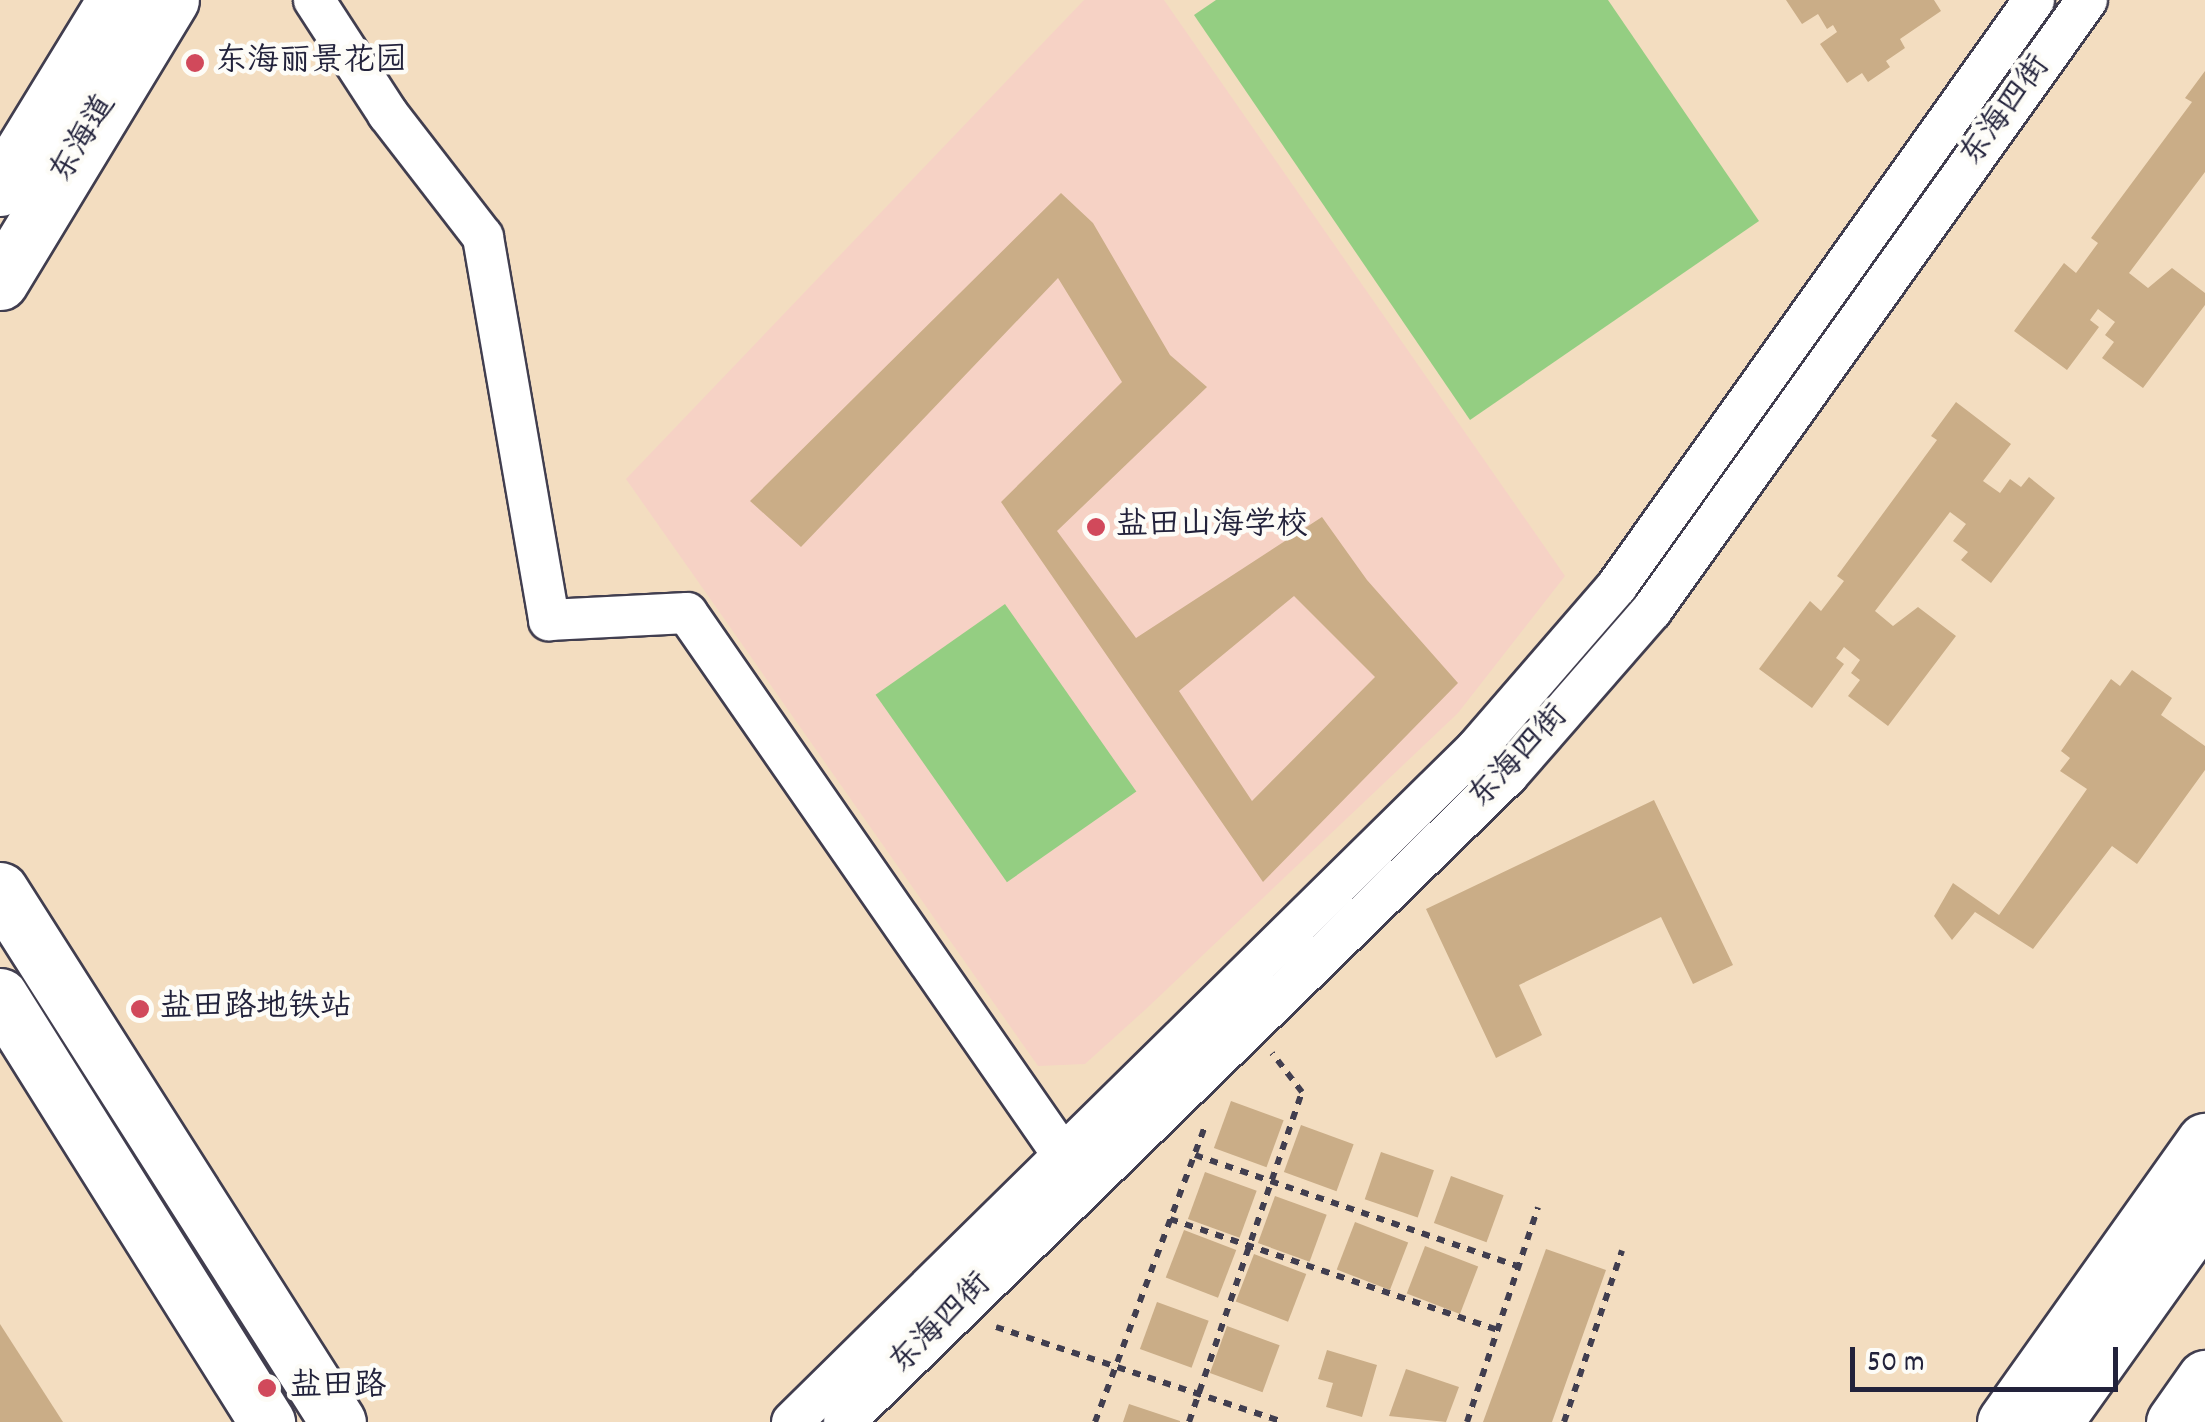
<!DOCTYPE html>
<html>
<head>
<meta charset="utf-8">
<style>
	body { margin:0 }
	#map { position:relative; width:2205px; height:1422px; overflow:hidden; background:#f3ddc0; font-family:Dekko,"LXGW WenKai TC",sans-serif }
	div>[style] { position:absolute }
	.built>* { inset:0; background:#f6d2c5 }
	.green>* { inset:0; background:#94ce82; transform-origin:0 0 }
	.building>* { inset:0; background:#caad87; transform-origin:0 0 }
	.path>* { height:6px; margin-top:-3px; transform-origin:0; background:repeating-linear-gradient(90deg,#413e4f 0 8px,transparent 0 16px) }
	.roads { filter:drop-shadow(2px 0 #413e4f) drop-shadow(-2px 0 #413e4f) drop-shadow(0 2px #413e4f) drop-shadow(0 -2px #413e4f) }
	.street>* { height:40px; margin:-20px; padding:0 20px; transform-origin:20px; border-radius:20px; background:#fff }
	.secondary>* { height:55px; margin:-27.5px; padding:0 27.5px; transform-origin:27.5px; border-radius:27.5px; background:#fff }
	.dots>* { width:28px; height:28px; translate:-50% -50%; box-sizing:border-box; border:5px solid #fdfcf7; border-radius:50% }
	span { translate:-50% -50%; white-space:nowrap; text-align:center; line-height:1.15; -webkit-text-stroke:9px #fdfcf7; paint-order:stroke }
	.poi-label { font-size:32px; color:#22223b }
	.left { translate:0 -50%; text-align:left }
	.street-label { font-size:32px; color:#22223b }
	.scale { position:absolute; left:1850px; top:1347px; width:268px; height:45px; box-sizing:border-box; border:5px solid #22223b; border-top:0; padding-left:12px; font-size:30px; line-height:35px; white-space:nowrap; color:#22223b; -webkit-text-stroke:8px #fdfcf7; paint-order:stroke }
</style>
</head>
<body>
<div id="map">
	<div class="built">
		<i style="clip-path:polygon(1084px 0,1164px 0,1565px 576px,1458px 713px,1146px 1009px,1085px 1064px,1038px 1066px,626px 479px)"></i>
	</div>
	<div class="green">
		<i style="clip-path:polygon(1216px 0,1608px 0,1759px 221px,1470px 420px,1194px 15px)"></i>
		<i style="left:1005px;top:604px;width:229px;height:158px;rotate:55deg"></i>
	</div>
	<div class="building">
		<i style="clip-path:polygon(1786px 0,1934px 0,1941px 11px,1900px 39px,1905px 48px,1886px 61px,1890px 67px,1868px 82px,1862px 73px,1847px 83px,1820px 44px,1837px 32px,1833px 25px,1827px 29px,1818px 14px,1802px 24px)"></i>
		<i style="clip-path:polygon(2205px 71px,2205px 172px,2129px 273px,2148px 288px,2172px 268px,2205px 293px,2205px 305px,2143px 388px,2102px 358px,2114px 342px,2105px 335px,2115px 322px,2098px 309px,2090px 320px,2099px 327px,2067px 370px,2014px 331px,2064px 263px,2076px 273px,2098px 243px,2091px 238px,2192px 102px,2185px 98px)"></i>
		<i style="clip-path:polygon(evenodd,1061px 193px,1093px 223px,1170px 355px,1207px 387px,1057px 531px,1136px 638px,1322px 517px,1367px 580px,1458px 683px,1263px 882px,1001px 502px,1122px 382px,1058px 278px,801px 547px,750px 501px,1061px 193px,1294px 596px,1375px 677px,1252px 801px,1179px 691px,1294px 596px)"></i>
		<i style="clip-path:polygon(1956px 402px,2011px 444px,1983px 481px,2000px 493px,2010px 479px,2021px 487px,2029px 477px,2055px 498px,1991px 583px,1961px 560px,1968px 552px,1953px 541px,1966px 524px,1950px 512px,1875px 611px,1893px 626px,1918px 607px,1956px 636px,1888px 726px,1848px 696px,1860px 680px,1851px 673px,1860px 660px,1844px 647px,1836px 658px,1844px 664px,1812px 708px,1759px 669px,1810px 601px,1821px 611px,1844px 581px,1837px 576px,1937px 440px,1931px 436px)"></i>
		<i style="clip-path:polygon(2132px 670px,2172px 698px,2161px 715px,2205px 746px,2205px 770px,2137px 864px,2112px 846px,2033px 949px,1975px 912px,1952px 940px,1934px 916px,1953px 883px,1999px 915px,2087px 789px,2060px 771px,2070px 758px,2061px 751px,2111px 679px,2120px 686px)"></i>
		<i style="clip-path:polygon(1654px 800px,1733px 965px,1693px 984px,1661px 917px,1519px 985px,1542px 1035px,1496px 1058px,1426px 909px)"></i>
		<i style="left:1231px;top:1101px;width:56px;height:50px;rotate:20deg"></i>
		<i style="left:1301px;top:1125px;width:56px;height:50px;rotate:20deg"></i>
		<i style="left:1381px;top:1152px;width:56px;height:50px;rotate:19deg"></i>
		<i style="left:1205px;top:1172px;width:55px;height:50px;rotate:20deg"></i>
		<i style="left:1451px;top:1176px;width:56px;height:50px;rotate:20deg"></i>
		<i style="left:1275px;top:1196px;width:55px;height:50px;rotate:20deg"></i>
		<i style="left:1355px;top:1222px;width:57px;height:51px;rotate:21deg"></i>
		<i style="left:1184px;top:1230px;width:56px;height:51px;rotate:21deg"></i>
		<i style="left:1425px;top:1246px;width:57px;height:51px;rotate:21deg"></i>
		<i style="clip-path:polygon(1546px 1249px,1606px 1270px,1552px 1422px,1483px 1422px)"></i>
		<i style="left:1254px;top:1254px;width:56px;height:51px;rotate:21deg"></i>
		<i style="left:1157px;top:1302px;width:55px;height:50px;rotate:20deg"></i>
		<i style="clip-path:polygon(0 1324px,63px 1422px,0 1422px)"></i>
		<i style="left:1227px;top:1326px;width:56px;height:50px;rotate:20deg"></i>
		<i style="clip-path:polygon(1327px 1350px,1377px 1365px,1362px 1417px,1326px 1407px,1333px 1383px,1318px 1379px)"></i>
		<i style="clip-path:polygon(1406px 1369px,1459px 1387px,1446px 1422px,1389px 1416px)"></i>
		<i style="clip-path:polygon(1129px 1404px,1180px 1421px,1180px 1422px,1123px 1422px)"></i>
	</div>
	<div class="path">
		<i style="left:1195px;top:1155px;width:342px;rotate:19deg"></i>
		<i style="left:1170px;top:1219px;width:345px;rotate:18.7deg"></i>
		<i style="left:996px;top:1327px;width:303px;rotate:18.3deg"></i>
		<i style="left:1095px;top:1422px;width:319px;rotate:-69.6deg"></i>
		<i style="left:1189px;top:1422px;width:349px;rotate:-71.1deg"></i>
		<i style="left:1302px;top:1092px;width:49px;rotate:-127.6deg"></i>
		<i style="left:1467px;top:1422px;width:226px;rotate:-71.7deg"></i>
		<i style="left:1564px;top:1422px;width:181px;rotate:-71.3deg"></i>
	</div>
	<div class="roads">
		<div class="street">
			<i style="left:314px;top:0;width:136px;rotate:57deg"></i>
			<i style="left:388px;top:114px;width:155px;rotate:52.3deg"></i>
			<i style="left:483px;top:237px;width:389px;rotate:80.2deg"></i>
			<i style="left:549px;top:620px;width:138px;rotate:-2.9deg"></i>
			<i style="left:687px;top:613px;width:683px;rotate:55.26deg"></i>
			<i style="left:792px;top:1422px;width:960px;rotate:-44.54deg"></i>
			<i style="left:1476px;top:749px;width:216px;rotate:-49.1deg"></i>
			<i style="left:1617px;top:586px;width:719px;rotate:-54.56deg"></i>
			<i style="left:844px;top:1422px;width:927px;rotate:-44.26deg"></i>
			<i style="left:1508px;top:775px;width:219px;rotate:-48.9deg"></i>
			<i style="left:1652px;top:610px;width:749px;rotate:-54.51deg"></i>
		</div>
		<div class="secondary">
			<i style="left:0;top:188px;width:220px;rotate:-58.5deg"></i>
			<i style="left:0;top:282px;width:330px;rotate:-58.8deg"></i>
			<i style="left:0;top:890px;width:630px;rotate:57.57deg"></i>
			<i style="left:0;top:996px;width:503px;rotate:57.92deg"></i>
			<i style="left:2005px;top:1422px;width:345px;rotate:-54.6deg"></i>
			<i style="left:2054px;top:1422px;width:260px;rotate:-54.5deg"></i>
			<i style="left:2174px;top:1422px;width:54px;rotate:-54.8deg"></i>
		</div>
	</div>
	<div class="dots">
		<i style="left:195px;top:63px;background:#d1495b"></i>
		<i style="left:1096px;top:527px;background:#d1495b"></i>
		<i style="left:140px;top:1009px;background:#d1495b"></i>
		<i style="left:267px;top:1388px;background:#d1495b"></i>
	</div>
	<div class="poi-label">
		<span class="left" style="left:215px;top:63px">东海丽景花园</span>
		<span class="left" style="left:1116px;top:527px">盐田山海学校</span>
		<span class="left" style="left:160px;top:1009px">盐田路地铁站</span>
		<span class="left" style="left:290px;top:1388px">盐田路</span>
	</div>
	<div class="street-label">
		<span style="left:2007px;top:112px;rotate:-54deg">东海四街</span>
		<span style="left:85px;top:140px;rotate:-59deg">东海道</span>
		<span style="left:1520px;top:758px;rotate:-47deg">东海四街</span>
		<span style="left:942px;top:1325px;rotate:-45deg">东海四街</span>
	</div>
	<div class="scale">50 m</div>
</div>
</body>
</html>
